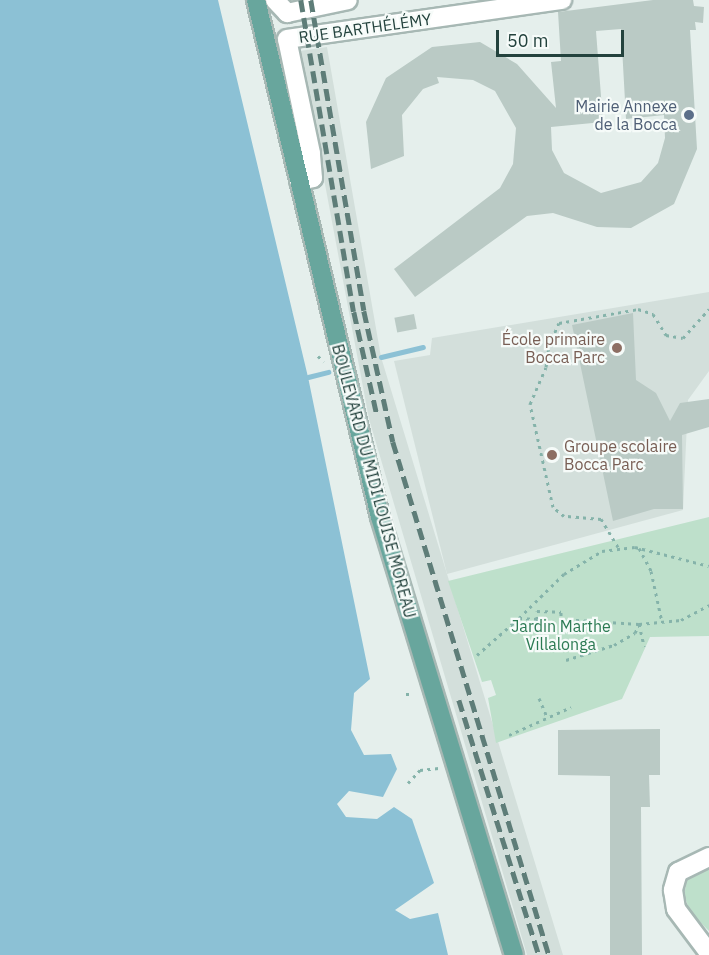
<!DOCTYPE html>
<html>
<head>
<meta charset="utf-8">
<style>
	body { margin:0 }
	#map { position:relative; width:709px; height:955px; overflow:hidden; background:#e5efec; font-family:"IBM Plex Sans",sans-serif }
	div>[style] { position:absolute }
	.built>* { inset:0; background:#d3dfdb }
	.green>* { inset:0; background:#bee0cb }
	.water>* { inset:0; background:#8cc1d5 }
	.stream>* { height:5px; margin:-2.5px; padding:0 2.5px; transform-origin:2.5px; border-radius:2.5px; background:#8cc1d5 }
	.building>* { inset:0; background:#bacac5; transform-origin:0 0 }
	.path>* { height:3px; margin-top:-1.5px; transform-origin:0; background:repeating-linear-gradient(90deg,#85b3aa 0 3px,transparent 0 7.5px) }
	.roads { filter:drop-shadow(2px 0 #a7b8b4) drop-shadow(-2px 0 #a7b8b4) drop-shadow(0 2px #a7b8b4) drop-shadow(0 -2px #a7b8b4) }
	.minor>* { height:18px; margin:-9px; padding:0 9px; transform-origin:9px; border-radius:9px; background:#fff }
	.major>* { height:18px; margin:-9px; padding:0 9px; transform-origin:9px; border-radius:9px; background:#68a69d }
	.rail>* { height:4.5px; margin-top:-2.25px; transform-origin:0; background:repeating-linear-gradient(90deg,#5e7d78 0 12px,transparent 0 18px) }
	.dots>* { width:16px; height:16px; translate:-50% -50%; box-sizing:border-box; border:3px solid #f6fbf9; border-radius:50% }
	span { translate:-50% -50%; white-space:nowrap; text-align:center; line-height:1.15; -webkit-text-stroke:4.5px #f6fbf9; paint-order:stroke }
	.street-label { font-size:16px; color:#23423d }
	.service-label { font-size:16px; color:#4e5e75 }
	.right { translate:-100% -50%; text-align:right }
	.education-label { font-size:16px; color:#785e54 }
	.left { translate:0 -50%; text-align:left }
	.park-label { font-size:16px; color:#2b7a53 }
	.scale { position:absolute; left:496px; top:30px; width:128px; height:27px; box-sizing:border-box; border:3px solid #23423d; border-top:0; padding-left:8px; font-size:18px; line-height:21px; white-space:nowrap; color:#23423d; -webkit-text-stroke:4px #f6fbf9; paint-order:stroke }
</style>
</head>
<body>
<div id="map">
	<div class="built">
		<i style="clip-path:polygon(327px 47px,381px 357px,563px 955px,527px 955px,369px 419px,300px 51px)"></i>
		<i style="clip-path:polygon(709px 292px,709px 371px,688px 400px,683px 510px,447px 574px,394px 361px,430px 355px,432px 338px)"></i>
	</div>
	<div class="green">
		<i style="clip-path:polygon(709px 517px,709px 636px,650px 637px,622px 699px,496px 743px,488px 698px,496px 695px,491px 680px,482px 682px,448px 581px)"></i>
		<i style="clip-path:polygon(709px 868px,709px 931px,690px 912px,684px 895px,687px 879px)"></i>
	</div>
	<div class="water">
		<i style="clip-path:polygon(0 0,218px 0,308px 377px,370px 679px,354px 693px,351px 730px,364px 755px,391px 754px,397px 769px,383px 797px,349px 791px,337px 804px,346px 817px,377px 819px,394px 807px,412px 819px,434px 883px,395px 910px,410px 919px,438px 913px,448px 955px,0 955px)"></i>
	</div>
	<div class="stream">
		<i style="left:381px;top:357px;width:43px;rotate:-13.4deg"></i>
		<i style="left:308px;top:377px;width:21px;rotate:-14deg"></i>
	</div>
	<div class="building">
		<i style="clip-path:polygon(evenodd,653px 0,693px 0,694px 6px,704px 7px,703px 23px,695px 22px,696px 30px,690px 30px,697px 149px,674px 204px,631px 228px,597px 227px,553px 213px,527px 216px,415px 297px,394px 269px,500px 188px,513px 164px,516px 128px,495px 91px,473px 80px,437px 77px,439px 83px,423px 89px,402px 115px,404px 156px,371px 169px,366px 122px,386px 78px,432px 47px,480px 42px,517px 64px,556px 108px,551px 62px,561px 61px,558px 12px,653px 0,621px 29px,626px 119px,664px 115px,665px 138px,658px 163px,641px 182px,601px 193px,564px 173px,552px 150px,551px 127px,603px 122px,596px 31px,621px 29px)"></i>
		<i style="clip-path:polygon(633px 313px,636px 380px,656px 393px,670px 421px,680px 403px,709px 399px,709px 427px,682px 435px,683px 509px,654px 509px,613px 521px,572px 325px)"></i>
		<i style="left:414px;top:314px;width:15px;height:20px;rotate:79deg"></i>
		<i style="clip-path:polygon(660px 729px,660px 775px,649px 775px,650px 807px,641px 807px,642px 955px,610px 955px,610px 776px,558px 775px,558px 730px)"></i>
	</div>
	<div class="path">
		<i style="left:318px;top:356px;width:8px;rotate:45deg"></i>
		<i style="left:618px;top:547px;width:33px;rotate:-121deg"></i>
		<i style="left:601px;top:519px;width:37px;rotate:-175deg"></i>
		<i style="left:564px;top:516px;width:14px;rotate:-141deg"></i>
		<i style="left:553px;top:507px;width:106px;rotate:-102.6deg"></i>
		<i style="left:530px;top:404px;width:40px;rotate:-66.6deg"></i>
		<i style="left:546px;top:367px;width:21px;rotate:-82deg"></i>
		<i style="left:549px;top:346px;width:25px;rotate:-67deg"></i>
		<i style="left:559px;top:323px;width:80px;rotate:-10deg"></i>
		<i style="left:638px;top:309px;width:16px;rotate:18deg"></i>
		<i style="left:653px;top:314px;width:25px;rotate:58deg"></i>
		<i style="left:666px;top:335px;width:17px;rotate:10deg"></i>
		<i style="left:683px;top:338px;width:39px;rotate:-48deg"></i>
		<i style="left:639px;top:548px;width:26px;rotate:62deg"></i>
		<i style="left:651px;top:571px;width:52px;rotate:77.8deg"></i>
		<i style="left:519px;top:618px;width:63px;rotate:-44.4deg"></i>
		<i style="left:564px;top:574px;width:44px;rotate:-31.2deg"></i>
		<i style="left:602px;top:551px;width:33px;rotate:-7deg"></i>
		<i style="left:635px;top:547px;width:76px;rotate:14.4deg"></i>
		<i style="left:537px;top:619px;width:8px;rotate:-90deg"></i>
		<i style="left:537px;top:611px;width:24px;rotate:2deg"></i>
		<i style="left:561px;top:612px;width:7px;rotate:90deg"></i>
		<i style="left:639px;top:624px;width:23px;rotate:77deg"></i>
		<i style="left:477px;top:655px;width:56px;rotate:-41.4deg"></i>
		<i style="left:519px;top:618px;width:18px;rotate:3deg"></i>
		<i style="left:537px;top:619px;width:7px;rotate:90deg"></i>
		<i style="left:537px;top:626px;width:24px"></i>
		<i style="left:561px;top:626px;width:7px;rotate:-90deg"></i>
		<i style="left:561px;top:619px;width:78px;rotate:3.7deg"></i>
		<i style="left:639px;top:624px;width:42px;rotate:-5.4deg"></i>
		<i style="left:681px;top:620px;width:32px;rotate:-28deg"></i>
		<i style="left:566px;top:660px;width:50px;rotate:-17.4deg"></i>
		<i style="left:614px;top:645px;width:24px;rotate:-30deg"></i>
		<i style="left:635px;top:633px;width:10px;rotate:-66deg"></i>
		<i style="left:406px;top:694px;width:7px"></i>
		<i style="left:539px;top:698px;width:21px;rotate:67deg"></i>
		<i style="left:509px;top:735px;width:68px;rotate:-24.3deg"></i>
		<i style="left:408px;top:783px;width:18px;rotate:-47deg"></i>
		<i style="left:420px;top:770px;width:19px;rotate:-6deg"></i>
	</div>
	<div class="roads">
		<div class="minor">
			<i style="left:275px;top:0;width:18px;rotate:47deg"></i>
			<i style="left:287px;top:13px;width:62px;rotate:-12deg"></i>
			<i style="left:299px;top:181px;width:14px;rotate:-12deg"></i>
			<i style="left:313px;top:178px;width:25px;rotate:-95deg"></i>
			<i style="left:311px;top:153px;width:116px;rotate:-101.9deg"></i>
			<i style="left:287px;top:39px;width:278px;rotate:-8.1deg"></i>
			<i style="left:709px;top:857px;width:34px;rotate:154deg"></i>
			<i style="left:678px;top:872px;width:19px;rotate:106deg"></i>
			<i style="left:673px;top:890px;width:19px;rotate:81deg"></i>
			<i style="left:676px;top:909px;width:55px;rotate:53.1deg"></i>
		</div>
		<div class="major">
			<i style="left:256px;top:0;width:532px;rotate:76.51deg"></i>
			<i style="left:380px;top:517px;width:458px;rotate:73deg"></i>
		</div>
	</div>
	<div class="rail">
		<i style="left:301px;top:0;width:316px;rotate:80.4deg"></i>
		<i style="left:354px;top:312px;width:106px;rotate:77.4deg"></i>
		<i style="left:311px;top:0;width:315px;rotate:80.3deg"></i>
		<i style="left:364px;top:311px;width:134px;rotate:77.5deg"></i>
		<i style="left:393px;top:442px;width:536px;rotate:73.09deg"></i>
		<i style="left:459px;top:700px;width:267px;rotate:72.6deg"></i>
	</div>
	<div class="dots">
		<i style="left:689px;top:115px;background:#5c6f8a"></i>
		<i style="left:617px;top:348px;background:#8d6e63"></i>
		<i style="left:552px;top:455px;background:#8d6e63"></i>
	</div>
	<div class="street-label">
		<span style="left:365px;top:28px;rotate:-8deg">RUE BARTHÉLÉMY</span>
		<span style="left:374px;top:481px;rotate:75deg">BOULEVARD DU MIDI LOUISE MOREAU</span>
	</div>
	<div class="service-label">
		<span class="right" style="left:677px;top:115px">Mairie Annexe<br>de la Bocca</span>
	</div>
	<div class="education-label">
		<span class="right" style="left:605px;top:348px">École primaire<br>Bocca Parc</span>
		<span class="left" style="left:564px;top:455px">Groupe scolaire<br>Bocca Parc</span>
	</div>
	<div class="park-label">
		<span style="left:561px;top:635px">Jardin Marthe<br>Villalonga</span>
	</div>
	<div class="scale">50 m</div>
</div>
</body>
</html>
